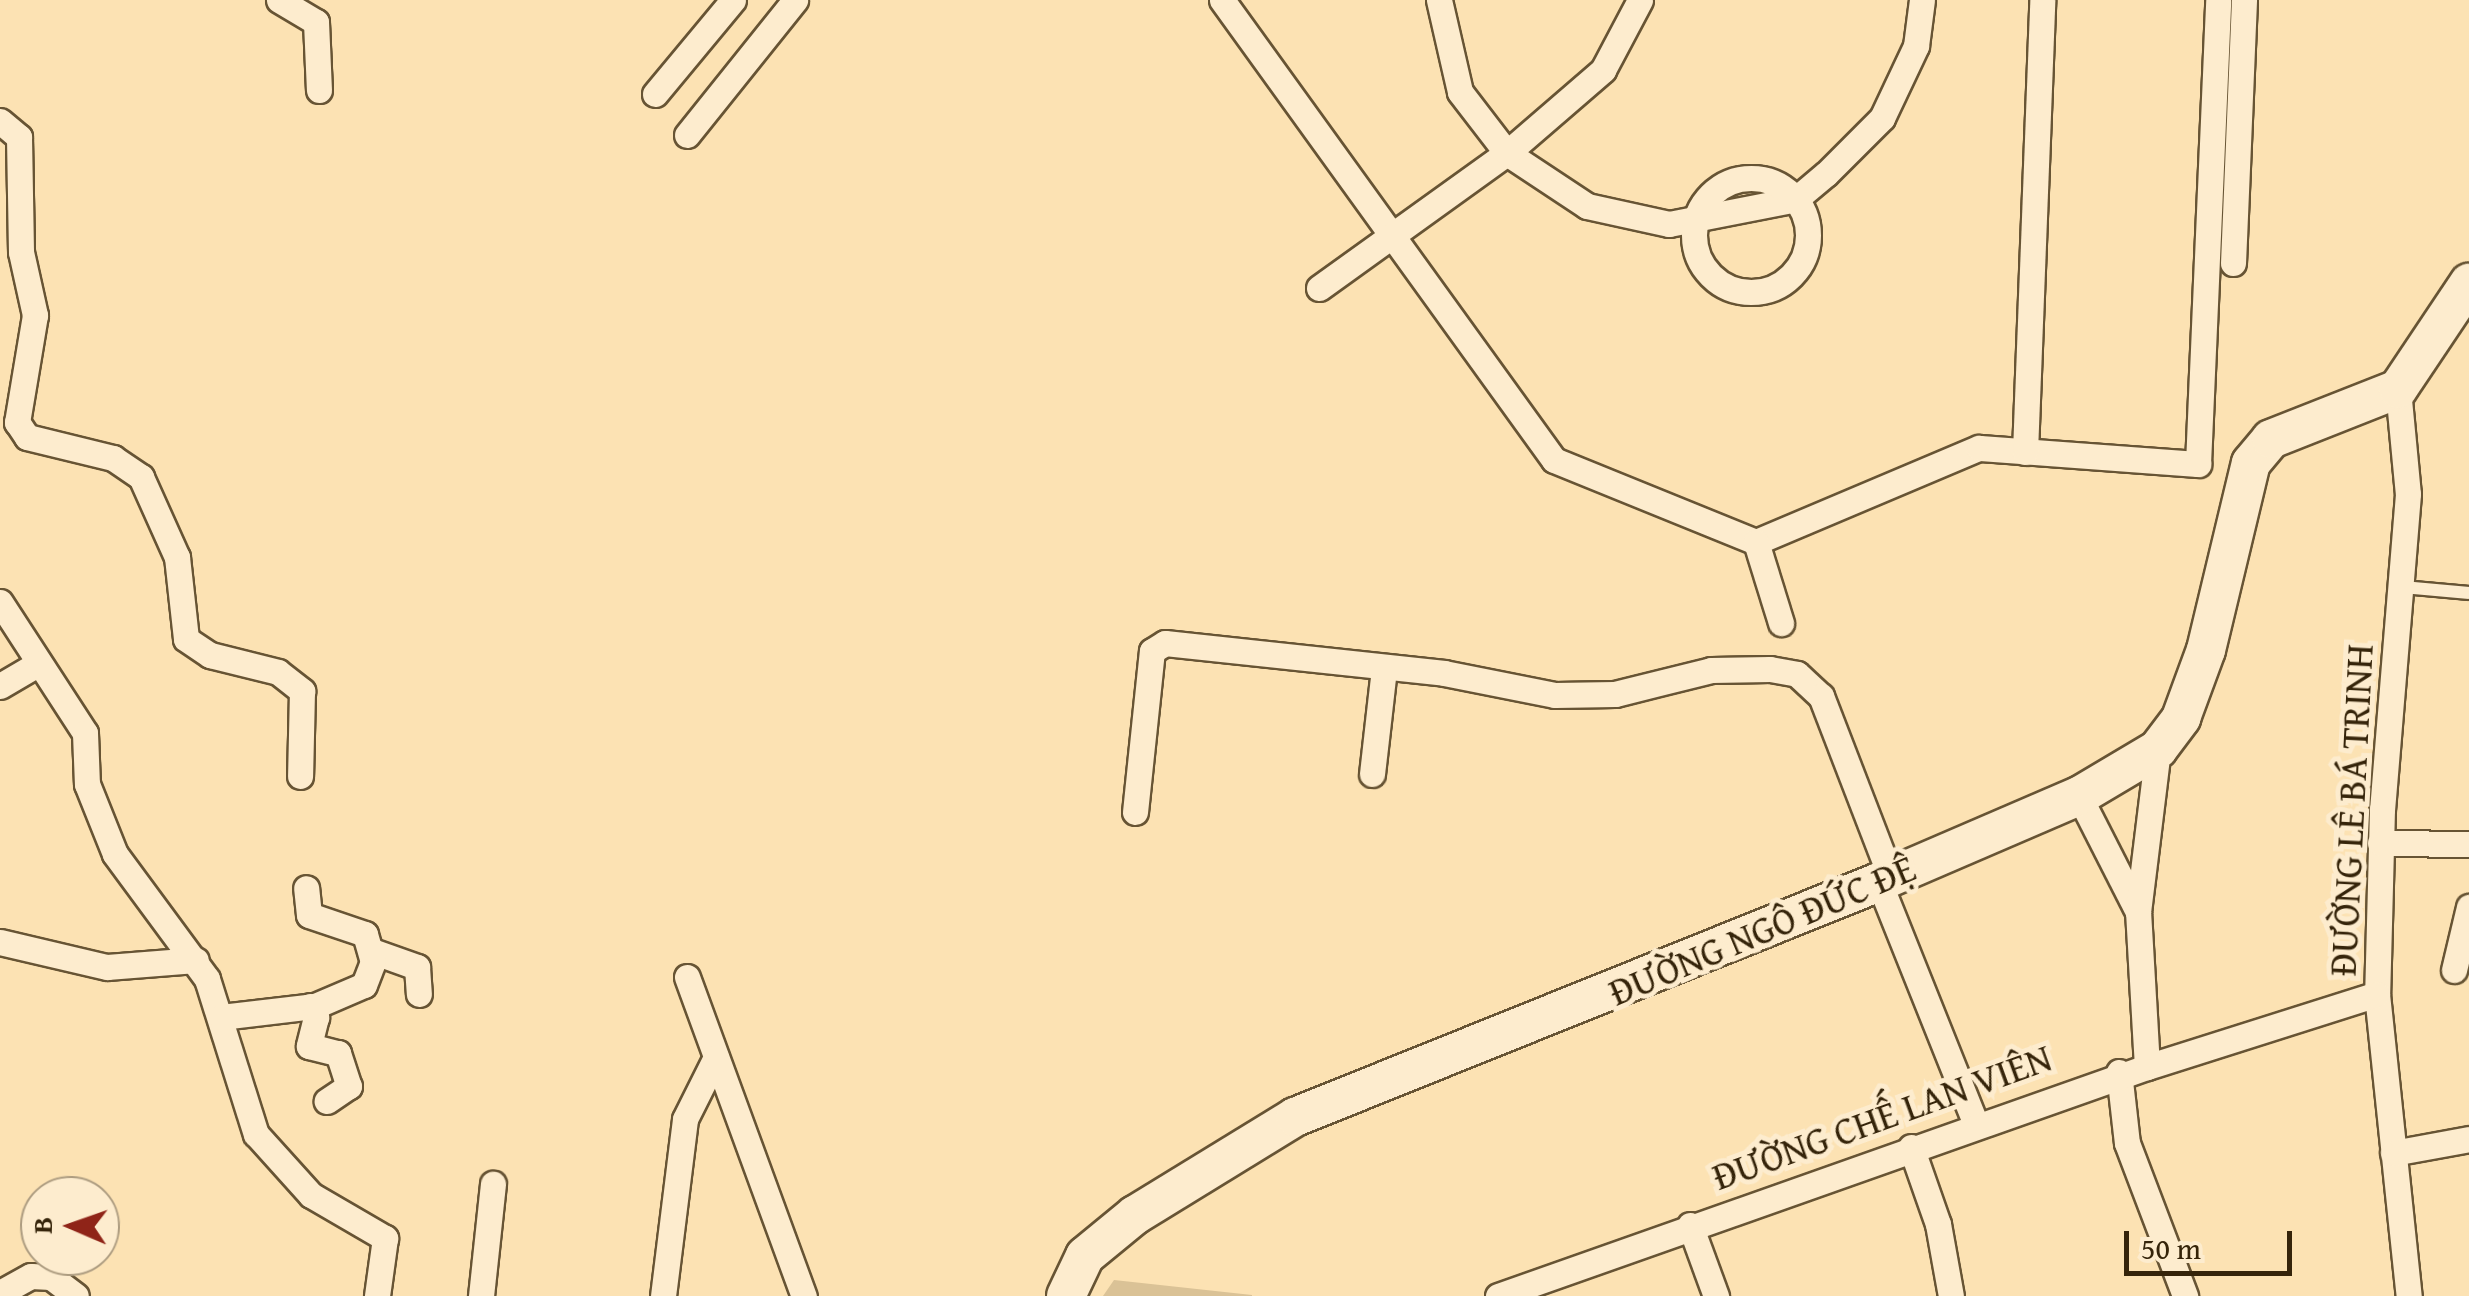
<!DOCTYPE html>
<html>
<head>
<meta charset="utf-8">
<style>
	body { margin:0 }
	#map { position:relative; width:2469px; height:1296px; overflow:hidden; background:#fce2b3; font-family:"Gentium Book Plus",serif }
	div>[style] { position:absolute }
	.green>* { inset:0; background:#dac296 }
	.roads { filter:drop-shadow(2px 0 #675434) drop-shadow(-2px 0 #675434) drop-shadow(0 2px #675434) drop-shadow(0 -2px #675434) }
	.lane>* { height:12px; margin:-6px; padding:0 6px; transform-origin:6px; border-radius:6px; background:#fdecce }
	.street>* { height:25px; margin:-12.5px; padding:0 12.5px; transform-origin:12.5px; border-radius:12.5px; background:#fdecce }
	.street>.ring { margin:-12.5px; padding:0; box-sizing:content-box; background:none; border:25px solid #fdecce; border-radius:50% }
	.secondary>* { height:38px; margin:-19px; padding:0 19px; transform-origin:19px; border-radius:19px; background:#fdecce }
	span { translate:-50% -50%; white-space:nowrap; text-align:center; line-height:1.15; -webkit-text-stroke:10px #fdecce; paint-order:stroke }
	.street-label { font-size:38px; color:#35240a }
	.north { position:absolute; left:20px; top:1176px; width:100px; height:100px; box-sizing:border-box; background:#fdecce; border:2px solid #ad9c80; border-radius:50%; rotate:272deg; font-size:28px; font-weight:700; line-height:40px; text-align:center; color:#35240a }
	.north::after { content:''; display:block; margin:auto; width:35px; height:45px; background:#8f2418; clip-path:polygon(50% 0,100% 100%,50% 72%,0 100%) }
	.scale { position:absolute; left:2124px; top:1231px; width:168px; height:45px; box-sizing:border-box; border:5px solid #35240a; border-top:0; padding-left:12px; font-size:30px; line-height:35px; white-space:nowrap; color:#35240a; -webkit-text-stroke:8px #fdecce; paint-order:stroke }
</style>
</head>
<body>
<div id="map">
	<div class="green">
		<i style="clip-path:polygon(1114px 1280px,1252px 1295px,1252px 1296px,1103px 1296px)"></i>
	</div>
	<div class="roads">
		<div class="lane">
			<i style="left:2403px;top:587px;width:66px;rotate:5.2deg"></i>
		</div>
		<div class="street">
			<i style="left:279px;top:0;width:43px;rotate:30.7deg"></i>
			<i style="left:316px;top:22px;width:68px;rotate:87.5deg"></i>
			<i style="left:1222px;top:0;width:567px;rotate:54.18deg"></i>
			<i style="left:1554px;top:460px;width:218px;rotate:22.1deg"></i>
			<i style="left:1756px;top:542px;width:242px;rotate:-22.9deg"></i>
			<i style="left:1979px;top:448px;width:220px;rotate:4.2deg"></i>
			<i style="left:2198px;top:464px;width:464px;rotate:-87.5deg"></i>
			<i style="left:1439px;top:0;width:94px;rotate:77.1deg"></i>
			<i style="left:1460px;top:92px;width:77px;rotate:52.4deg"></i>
			<i style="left:1507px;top:153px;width:96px;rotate:33.5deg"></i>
			<i style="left:1587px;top:206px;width:84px;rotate:12.4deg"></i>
			<i style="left:1669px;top:224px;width:129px;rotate:-11.1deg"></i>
			<i style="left:1796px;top:199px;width:39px;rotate:-40deg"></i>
			<i style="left:1826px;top:174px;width:79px;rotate:-45deg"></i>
			<i style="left:1882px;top:118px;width:80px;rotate:-64.7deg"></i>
			<i style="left:1916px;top:46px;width:46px;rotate:-82.6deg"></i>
			<i style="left:655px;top:94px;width:122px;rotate:-50.3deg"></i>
			<i style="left:0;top:121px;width:25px;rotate:40deg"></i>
			<i style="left:19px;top:137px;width:115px;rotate:89deg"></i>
			<i style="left:21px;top:252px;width:65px;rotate:77.5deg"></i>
			<i style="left:35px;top:315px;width:109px;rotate:99.5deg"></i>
			<i style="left:17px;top:422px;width:18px;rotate:56deg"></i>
			<i style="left:27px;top:437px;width:89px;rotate:13.7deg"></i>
			<i style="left:113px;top:458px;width:34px;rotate:34deg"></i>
			<i style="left:141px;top:477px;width:88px;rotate:65.8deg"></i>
			<i style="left:177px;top:557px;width:82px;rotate:83.7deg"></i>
			<i style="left:186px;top:639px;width:29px;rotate:34deg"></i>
			<i style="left:210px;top:655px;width:70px;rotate:14deg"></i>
			<i style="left:278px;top:672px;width:31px;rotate:38deg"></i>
			<i style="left:302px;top:691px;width:85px;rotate:91.3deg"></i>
			<i style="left:687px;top:135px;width:173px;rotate:-51.3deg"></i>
			<i class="ring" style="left:1694px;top:178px;width:89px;height:89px"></i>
			<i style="left:2233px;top:263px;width:263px;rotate:-87.6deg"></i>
			<i style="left:1319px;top:288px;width:231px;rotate:-35.7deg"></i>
			<i style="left:1507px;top:153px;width:127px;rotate:-40.8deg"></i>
			<i style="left:1603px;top:70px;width:79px;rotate:-62.1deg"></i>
			<i style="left:2398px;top:389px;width:105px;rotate:84.6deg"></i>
			<i style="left:2408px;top:494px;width:316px;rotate:94.7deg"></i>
			<i style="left:2382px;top:809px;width:185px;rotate:91.5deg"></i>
			<i style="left:2377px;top:994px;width:304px;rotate:84deg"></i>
			<i style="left:2025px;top:452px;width:452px;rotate:-87.8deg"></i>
			<i style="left:1756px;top:542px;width:85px;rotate:72.8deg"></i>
			<i style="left:0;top:602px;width:156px;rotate:57deg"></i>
			<i style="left:85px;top:733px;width:51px;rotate:87.8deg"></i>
			<i style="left:87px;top:784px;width:75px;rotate:68.2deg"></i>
			<i style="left:115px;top:854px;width:155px;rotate:53.6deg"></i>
			<i style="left:207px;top:979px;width:163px;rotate:72.5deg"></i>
			<i style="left:256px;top:1134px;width:82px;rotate:48deg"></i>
			<i style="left:311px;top:1195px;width:86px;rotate:30.2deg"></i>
			<i style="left:385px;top:1238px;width:59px;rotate:97.9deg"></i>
			<i style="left:0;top:686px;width:45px;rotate:-30.5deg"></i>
			<i style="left:1372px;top:774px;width:107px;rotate:-83.5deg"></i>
			<i style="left:2079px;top:796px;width:130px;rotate:63deg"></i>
			<i style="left:1135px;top:812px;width:162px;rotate:-84deg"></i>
			<i style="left:1152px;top:651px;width:15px;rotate:-32deg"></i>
			<i style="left:1165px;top:643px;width:281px;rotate:6.1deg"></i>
			<i style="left:1444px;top:673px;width:113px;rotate:11.2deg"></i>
			<i style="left:1555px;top:695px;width:60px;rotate:-1deg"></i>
			<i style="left:1615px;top:694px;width:99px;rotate:-14deg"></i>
			<i style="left:1711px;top:670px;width:59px;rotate:-1deg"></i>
			<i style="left:1770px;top:669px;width:27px;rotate:10deg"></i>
			<i style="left:1797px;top:674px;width:33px;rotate:43deg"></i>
			<i style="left:1821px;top:696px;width:194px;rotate:68.9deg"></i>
			<i style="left:2380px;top:843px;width:89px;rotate:0.6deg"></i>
			<i style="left:1879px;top:882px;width:261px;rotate:68.2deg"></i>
			<i style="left:0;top:942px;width:110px;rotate:13.2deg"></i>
			<i style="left:107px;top:967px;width:89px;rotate:-4.5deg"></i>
			<i style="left:372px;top:951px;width:48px;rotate:19.6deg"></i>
			<i style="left:417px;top:967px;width:27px;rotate:86deg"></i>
			<i style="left:2454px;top:970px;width:65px;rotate:-76.6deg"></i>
			<i style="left:687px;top:977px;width:340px;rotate:69.9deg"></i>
			<i style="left:310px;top:1006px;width:13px;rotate:61deg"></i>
			<i style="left:316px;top:1017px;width:30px;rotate:104deg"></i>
			<i style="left:309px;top:1046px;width:30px;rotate:14deg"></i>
			<i style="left:338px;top:1053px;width:35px;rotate:72deg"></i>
			<i style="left:349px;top:1086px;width:27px;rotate:146deg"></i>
			<i style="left:221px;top:1017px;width:95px;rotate:-6.7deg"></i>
			<i style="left:315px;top:1006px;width:53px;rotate:-23.2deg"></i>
			<i style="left:364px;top:985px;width:25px;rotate:-69deg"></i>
			<i style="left:373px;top:962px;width:29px;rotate:-106deg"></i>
			<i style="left:365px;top:934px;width:59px;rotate:-161.3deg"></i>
			<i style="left:309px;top:915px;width:27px;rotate:-96deg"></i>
			<i style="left:2147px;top:1067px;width:241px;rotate:-17.6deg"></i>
			<i style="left:2119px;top:1072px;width:71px;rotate:83.6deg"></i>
			<i style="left:2127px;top:1143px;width:164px;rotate:69.2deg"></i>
			<i style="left:1911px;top:1147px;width:82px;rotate:70.7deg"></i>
			<i style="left:1938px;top:1224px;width:73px;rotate:79.8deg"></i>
			<i style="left:2393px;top:1153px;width:77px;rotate:-10.4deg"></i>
			<i style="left:1690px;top:1225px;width:76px;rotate:69.9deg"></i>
			<i style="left:0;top:1293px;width:35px;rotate:-29deg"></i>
			<i style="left:31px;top:1276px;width:20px;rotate:3deg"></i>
			<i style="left:51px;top:1277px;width:31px;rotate:37deg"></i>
			<i style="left:481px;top:1296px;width:113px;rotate:-83.9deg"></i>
			<i style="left:663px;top:1296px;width:178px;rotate:-82.9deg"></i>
			<i style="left:685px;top:1119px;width:69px;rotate:-63.4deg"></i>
			<i style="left:1498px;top:1296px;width:688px;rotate:-19.44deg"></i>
			<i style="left:2147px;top:1067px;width:155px;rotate:-93.3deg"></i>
			<i style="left:2138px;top:912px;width:164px;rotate:-83deg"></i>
		</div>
		<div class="secondary">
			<i style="left:1066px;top:1296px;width:44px;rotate:-64.6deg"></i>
			<i style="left:1085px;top:1256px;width:65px;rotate:-39.4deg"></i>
			<i style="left:1135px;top:1215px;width:188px;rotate:-31.5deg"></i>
			<i style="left:1295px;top:1117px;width:630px;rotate:-21.92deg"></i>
			<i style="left:1879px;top:882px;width:218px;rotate:-23.3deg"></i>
			<i style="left:2079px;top:796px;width:92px;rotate:-30.7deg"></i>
			<i style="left:2158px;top:749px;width:39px;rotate:-53deg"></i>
			<i style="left:2181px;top:718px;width:72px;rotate:-69.8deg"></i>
			<i style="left:2206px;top:650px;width:192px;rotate:-76.5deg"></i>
			<i style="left:2251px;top:463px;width:31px;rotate:-50deg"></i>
			<i style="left:2271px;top:439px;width:136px;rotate:-21.5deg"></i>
			<i style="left:2398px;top:389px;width:128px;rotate:-56.2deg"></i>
		</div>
	</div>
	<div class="street-label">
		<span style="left:2351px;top:810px;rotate:-87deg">ĐƯỜNG LÊ BÁ TRINH</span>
		<span style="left:1762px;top:930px;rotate:-23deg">ĐƯỜNG NGÔ ĐỨC ĐỆ</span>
		<span style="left:1882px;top:1117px;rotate:-20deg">ĐƯỜNG CHẾ LAN VIÊN</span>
	</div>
	<div class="north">B</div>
	<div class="scale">50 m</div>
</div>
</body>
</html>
